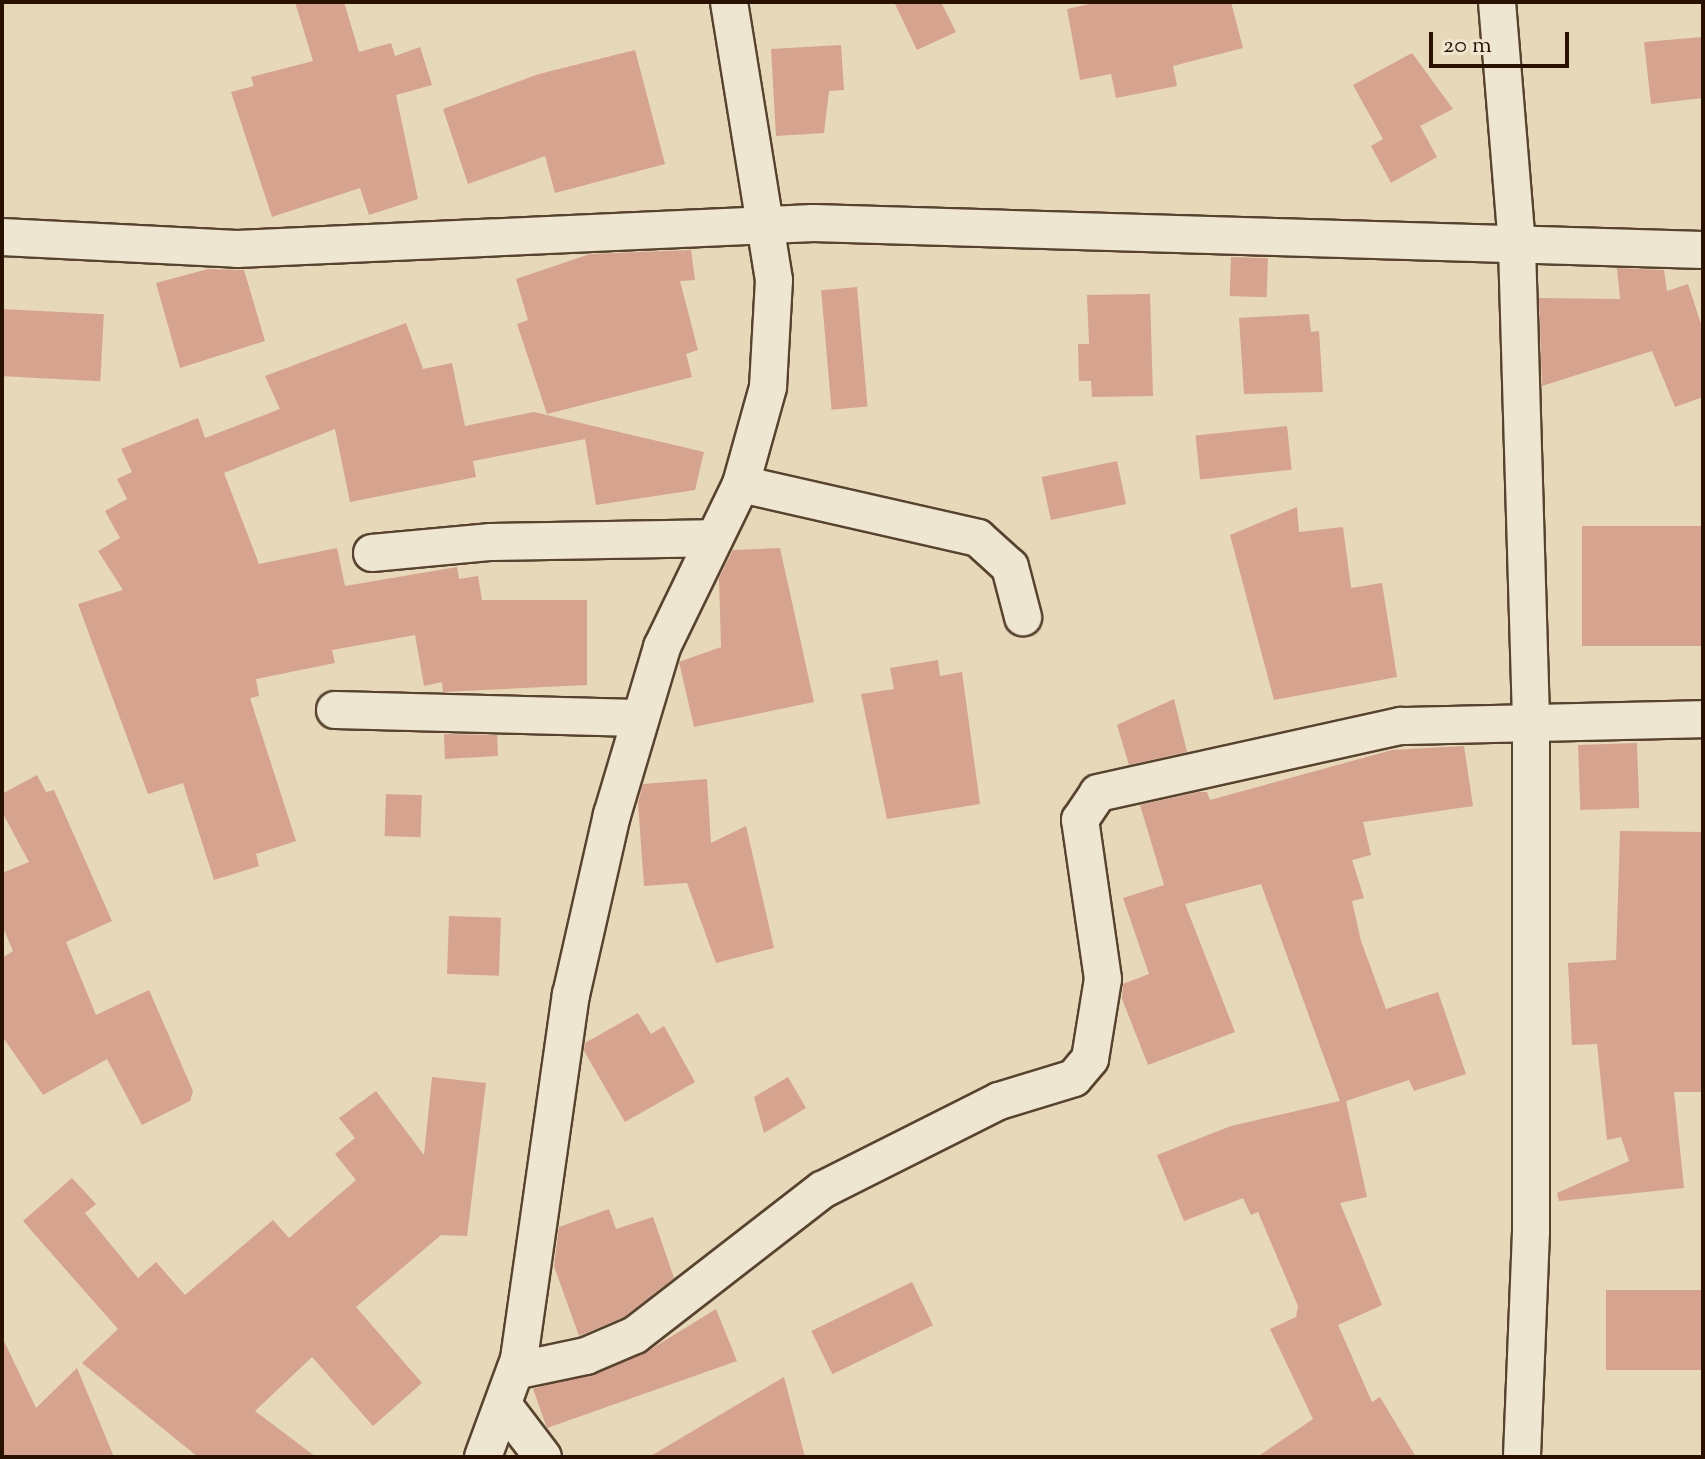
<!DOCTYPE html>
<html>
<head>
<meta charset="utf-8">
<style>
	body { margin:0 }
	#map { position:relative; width:1705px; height:1459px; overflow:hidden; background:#e6d8b8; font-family:"Sorts Mill Goudy",serif }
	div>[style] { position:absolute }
	.building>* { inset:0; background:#d6a38f; transform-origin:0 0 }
	.roads { filter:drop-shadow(2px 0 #58432f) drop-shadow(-2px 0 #58432f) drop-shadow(0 2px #58432f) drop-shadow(0 -2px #58432f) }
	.street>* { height:36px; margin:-18px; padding:0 18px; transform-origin:18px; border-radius:18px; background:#efe6d1 }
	span { translate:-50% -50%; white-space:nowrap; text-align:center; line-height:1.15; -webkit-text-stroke:8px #efe6d1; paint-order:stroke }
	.frame { position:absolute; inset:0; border:4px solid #281101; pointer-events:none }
	.scale { position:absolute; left:1429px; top:32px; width:140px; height:36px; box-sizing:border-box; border:4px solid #281101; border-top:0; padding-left:10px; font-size:24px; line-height:28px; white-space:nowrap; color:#281101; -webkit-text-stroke:6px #efe6d1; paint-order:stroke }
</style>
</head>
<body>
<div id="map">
	<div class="building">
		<i style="clip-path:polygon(295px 2px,344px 2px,359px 52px,391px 43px,395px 56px,420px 47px,432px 85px,396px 95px,418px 199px,369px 215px,360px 188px,272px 217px,231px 92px,254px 86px,251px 77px,313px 61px)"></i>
		<i style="clip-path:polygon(894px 2px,941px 2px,956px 32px,917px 50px)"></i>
		<i style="clip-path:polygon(1098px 2px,1231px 2px,1243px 48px,1173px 66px,1177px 86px,1116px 98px,1111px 74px,1080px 80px,1067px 9px)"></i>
		<i style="clip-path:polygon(1703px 37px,1703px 98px,1651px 104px,1644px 42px)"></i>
		<i style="clip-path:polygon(841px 45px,844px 90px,829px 91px,824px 133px,776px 136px,771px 49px)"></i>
		<i style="clip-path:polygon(635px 50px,665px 164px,555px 193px,545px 156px,468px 184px,443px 109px,539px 74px)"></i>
		<i style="clip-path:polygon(1412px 53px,1453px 109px,1420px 126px,1437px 157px,1391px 183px,1371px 146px,1383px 139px,1353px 85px)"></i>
		<i style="clip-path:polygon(691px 250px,695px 280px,680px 281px,698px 350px,686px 354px,692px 377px,547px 414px,517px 324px,528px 320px,516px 279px,590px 254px)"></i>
		<i style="left:1231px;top:257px;width:37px;height:39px;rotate:2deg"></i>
		<i style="clip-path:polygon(1617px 268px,1664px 270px,1667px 291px,1688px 284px,1703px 330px,1703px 397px,1675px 407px,1652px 351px,1542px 386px,1539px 298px,1620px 299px)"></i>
		<i style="clip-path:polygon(208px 269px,244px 270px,265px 341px,180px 368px,156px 283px)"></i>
		<i style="left:857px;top:287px;width:120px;height:36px;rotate:85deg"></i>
		<i style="clip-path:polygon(1150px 294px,1153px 396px,1092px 397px,1091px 381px,1079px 381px,1078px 344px,1089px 344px,1087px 295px)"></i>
		<i style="left:2px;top:309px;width:102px;height:67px;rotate:3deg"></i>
		<i style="clip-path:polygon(1309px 314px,1311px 332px,1319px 331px,1323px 392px,1244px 394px,1239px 318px)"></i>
		<i style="clip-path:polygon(406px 323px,423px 369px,452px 363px,465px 426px,534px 412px,704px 452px,695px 490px,596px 505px,585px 439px,473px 461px,476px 477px,350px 502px,335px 429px,224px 473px,259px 564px,337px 548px,345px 586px,457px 567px,459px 579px,478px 576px,482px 600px,587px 600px,587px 685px,443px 692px,442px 682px,424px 686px,415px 635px,332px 650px,335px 663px,256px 679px,259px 696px,250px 698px,296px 841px,256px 854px,259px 866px,214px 880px,183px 783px,148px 794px,78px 604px,123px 590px,98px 551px,120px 538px,105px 511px,127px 499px,117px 479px,132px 472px,121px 449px,198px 418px,205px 438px,280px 409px,265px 376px)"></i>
		<i style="left:1287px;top:426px;width:44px;height:92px;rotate:84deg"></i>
		<i style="left:1117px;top:461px;width:44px;height:77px;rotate:78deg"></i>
		<i style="clip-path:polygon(1297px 507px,1299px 532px,1343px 527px,1351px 588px,1382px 583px,1397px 677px,1274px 700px,1230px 535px)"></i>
		<i style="left:1703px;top:526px;width:120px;height:121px;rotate:90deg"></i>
		<i style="clip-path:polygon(780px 548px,814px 702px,694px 727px,679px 662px,721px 647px,719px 578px,733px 550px)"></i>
		<i style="clip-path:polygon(938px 660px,940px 676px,962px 672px,980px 804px,887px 819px,861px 694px,894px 689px,890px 668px)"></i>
		<i style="clip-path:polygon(1174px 699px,1187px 752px,1129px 765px,1117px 725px)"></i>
		<i style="clip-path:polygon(444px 734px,497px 735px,498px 756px,445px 759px)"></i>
		<i style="left:1637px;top:743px;width:65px;height:59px;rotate:88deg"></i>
		<i style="clip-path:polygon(1464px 746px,1473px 806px,1363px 822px,1371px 855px,1352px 860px,1364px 898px,1352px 901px,1361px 941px,1386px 1009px,1438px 992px,1466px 1074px,1414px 1091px,1409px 1080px,1346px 1101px,1367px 1197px,1340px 1203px,1382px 1305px,1338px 1325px,1372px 1402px,1380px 1397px,1416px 1457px,1257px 1457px,1313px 1419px,1270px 1329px,1296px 1317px,1298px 1306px,1258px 1212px,1251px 1215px,1243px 1198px,1184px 1221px,1157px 1155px,1231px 1126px,1340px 1101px,1261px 884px,1185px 904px,1235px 1032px,1148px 1065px,1122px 999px,1123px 984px,1149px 974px,1123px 898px,1164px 885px,1140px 805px,1198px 792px,1207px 792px,1210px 800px,1392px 750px)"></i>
		<i style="clip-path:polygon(37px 775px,46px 792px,54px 790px,112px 921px,66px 942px,96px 1015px,149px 990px,193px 1091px,190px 1101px,142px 1125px,107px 1059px,43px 1095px,2px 1036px,2px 958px,13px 951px,2px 925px,2px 873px,29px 862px,2px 812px,2px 794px)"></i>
		<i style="clip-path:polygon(707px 779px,711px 843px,746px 826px,774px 948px,716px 963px,687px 883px,644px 886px,638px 803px,643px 784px)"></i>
		<i style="left:386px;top:794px;width:36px;height:42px;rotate:2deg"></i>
		<i style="clip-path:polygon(1620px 831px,1702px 832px,1703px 1092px,1674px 1092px,1684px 1188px,1559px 1201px,1557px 1193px,1629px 1161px,1621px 1137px,1607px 1140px,1597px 1044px,1572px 1045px,1568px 963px,1616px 960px)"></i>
		<i style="left:449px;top:916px;width:52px;height:58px;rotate:2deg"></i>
		<i style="clip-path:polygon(638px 1013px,651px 1034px,664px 1026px,695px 1082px,625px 1122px,584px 1051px,585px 1043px)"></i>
		<i style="clip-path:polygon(432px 1077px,486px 1083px,467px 1236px,441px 1235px,356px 1307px,422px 1383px,373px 1426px,312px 1357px,255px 1411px,316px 1457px,198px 1457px,82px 1363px,118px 1329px,23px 1221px,72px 1178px,96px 1204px,85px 1213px,138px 1278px,156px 1262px,185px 1295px,273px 1220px,289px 1238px,356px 1180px,335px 1154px,355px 1138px,339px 1118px,376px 1091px,424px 1155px)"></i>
		<i style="clip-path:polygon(788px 1077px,806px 1108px,764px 1133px,754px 1097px)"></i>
		<i style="clip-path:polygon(609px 1209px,616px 1229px,653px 1217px,674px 1278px,624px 1317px,579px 1336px,554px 1266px,559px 1227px)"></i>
		<i style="left:912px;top:1282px;width:48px;height:112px;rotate:64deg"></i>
		<i style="left:1703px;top:1290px;width:80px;height:97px;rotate:90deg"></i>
		<i style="clip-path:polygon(716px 1309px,737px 1361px,547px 1428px,533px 1389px,643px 1354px)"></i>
		<i style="clip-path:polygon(2px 1337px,36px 1408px,77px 1368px,114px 1457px,2px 1457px)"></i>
		<i style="clip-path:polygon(784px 1377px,805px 1457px,649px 1457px)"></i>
	</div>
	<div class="roads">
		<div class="street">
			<i style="left:1497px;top:2px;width:246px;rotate:85.3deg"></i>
			<i style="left:1517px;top:247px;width:480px;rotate:88.3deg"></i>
			<i style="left:1531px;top:727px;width:505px;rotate:90deg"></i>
			<i style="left:1531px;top:1232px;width:225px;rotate:92.3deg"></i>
			<i style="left:2px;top:237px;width:235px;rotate:2.9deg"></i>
			<i style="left:237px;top:249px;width:577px;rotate:-2.58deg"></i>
			<i style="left:813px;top:223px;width:890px;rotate:1.74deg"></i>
			<i style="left:741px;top:484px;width:243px;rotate:12.8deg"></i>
			<i style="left:978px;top:538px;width:43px;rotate:42.2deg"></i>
			<i style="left:1010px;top:567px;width:52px;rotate:75.4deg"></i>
			<i style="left:372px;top:553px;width:120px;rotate:-5.3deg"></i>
			<i style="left:491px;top:542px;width:219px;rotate:-1deg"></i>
			<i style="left:335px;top:710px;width:303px;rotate:1.5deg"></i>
			<i style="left:515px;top:1371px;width:73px;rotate:-11.9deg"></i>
			<i style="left:586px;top:1356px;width:53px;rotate:-23.2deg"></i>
			<i style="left:635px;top:1335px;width:237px;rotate:-37.8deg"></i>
			<i style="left:822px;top:1190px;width:198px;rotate:-26.7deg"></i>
			<i style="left:999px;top:1101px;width:78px;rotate:-17deg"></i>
			<i style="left:1074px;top:1078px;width:25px;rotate:-50deg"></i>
			<i style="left:1090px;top:1059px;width:81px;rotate:-80.8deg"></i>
			<i style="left:1103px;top:979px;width:161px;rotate:-98.2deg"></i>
			<i style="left:1080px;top:820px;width:32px;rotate:-56deg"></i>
			<i style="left:1098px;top:793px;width:310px;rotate:-12.5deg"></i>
			<i style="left:1401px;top:726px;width:302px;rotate:-1.3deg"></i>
			<i style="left:504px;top:1406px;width:64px;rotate:52.6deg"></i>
			<i style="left:483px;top:1457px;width:104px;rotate:-69.8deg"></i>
			<i style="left:519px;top:1359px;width:368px;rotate:-81.9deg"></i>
			<i style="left:571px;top:995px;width:185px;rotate:-77.2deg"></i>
			<i style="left:612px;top:815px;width:175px;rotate:-73.4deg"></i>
			<i style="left:662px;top:647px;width:181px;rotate:-64.1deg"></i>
			<i style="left:741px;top:484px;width:101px;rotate:-74.4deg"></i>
			<i style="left:768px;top:387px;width:107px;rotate:-86.8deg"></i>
			<i style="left:774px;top:280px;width:282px;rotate:-99.2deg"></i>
		</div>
	</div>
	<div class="frame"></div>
	<div class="scale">20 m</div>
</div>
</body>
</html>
